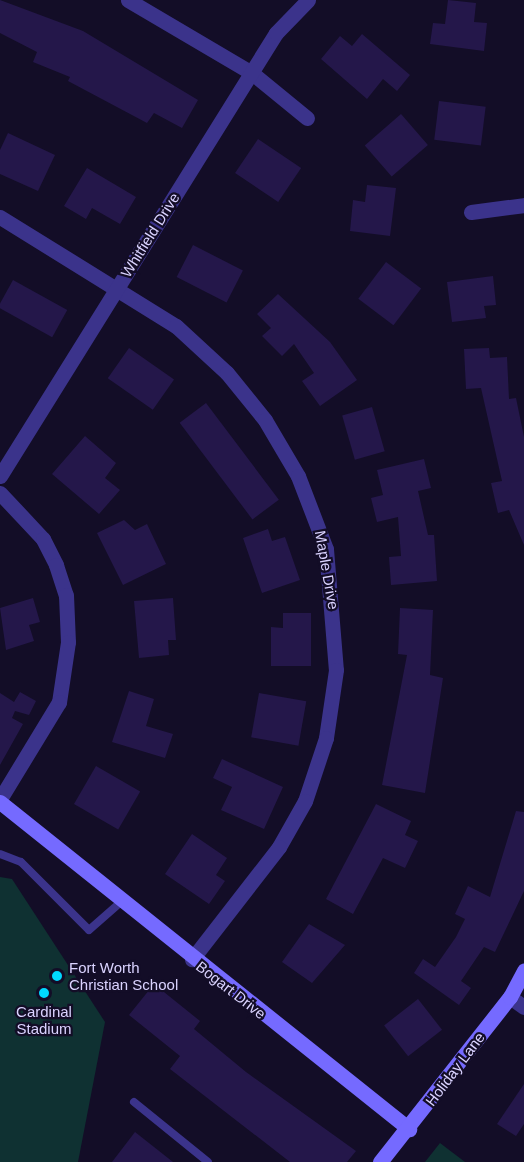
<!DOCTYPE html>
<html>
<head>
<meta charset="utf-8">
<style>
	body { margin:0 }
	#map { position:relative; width:524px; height:1162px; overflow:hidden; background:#130d27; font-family:Arial,sans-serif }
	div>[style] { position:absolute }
	.green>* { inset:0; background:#0f3132 }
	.building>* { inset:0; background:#24174a; transform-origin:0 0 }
	.lane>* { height:8px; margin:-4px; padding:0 4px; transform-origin:4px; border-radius:4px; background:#3b338b }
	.street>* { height:15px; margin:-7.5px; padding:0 7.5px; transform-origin:7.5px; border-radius:7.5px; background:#3b338b }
	.secondary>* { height:15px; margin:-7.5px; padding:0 7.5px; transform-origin:7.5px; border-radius:7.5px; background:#756aff }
	.dots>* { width:16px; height:16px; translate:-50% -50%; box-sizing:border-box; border:3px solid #130d27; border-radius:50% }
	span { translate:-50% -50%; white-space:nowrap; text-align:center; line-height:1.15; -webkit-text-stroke:4.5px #130d27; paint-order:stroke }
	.street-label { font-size:15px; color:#dad3ff }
	.poi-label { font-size:15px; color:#dad3ff }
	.left { translate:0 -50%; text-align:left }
</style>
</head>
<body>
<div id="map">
	<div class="green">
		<i style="clip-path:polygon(0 877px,12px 879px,105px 1022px,78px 1162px,0 1162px)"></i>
		<i style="clip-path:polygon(440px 1143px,465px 1162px,425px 1162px)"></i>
	</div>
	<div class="building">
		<i style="clip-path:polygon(0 0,83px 31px,198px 100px,182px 128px,154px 113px,147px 123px,68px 81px,70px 77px,33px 62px,37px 52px,0 33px)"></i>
		<i style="clip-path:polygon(448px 0,476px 3px,474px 22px,487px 23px,484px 51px,430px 44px,433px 23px,445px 24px)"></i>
		<i style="clip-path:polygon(362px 34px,410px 75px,397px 91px,383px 79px,367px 99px,321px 59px,340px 36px,352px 46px)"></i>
		<i style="left:439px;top:101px;width:47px;height:39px;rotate:7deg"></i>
		<i style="left:401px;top:114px;width:41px;height:48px;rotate:49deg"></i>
		<i style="clip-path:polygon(8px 133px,55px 155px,38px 191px,0 174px,0 150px)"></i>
		<i style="left:258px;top:139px;width:52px;height:41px;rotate:34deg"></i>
		<i style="clip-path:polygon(87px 168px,136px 197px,120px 224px,92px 208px,86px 219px,64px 206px)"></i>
		<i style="clip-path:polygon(367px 185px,396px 188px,390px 236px,350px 231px,353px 200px,365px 202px)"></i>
		<i style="left:193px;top:245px;width:56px;height:36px;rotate:27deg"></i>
		<i style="left:386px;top:262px;width:44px;height:46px;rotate:37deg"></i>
		<i style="clip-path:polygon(493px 276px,496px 305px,484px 306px,486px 318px,452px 322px,447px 282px)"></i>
		<i style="left:13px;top:280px;width:62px;height:31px;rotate:29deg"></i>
		<i style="clip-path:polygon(278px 294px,330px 342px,357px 380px,320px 406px,302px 381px,314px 373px,294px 344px,282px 356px,262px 336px,271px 328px,257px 314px)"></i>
		<i style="left:129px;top:348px;width:55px;height:37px;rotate:35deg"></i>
		<i style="clip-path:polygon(489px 348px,490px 358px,507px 357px,509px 399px,516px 398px,524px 437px,524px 545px,509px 510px,498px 513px,491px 483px,502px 481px,481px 388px,466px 389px,464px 349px)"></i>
		<i style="left:206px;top:403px;width:121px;height:33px;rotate:53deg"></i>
		<i style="left:372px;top:407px;width:46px;height:31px;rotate:74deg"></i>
		<i style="clip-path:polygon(85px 436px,116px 463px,105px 478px,120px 490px,99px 514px,52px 474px)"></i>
		<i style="clip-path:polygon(424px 459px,431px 488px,418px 491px,428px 535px,434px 535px,437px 581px,391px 585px,389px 557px,401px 556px,398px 517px,377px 522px,371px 498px,383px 495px,377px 470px)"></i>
		<i style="clip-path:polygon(124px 520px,135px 530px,147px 524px,166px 564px,123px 585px,97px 533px)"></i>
		<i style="clip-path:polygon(268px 529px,272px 541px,285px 537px,300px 580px,262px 593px,243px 538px)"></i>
		<i style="clip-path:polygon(33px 598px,40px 622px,29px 625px,34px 641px,6px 650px,0 608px)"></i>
		<i style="clip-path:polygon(173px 598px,176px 640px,168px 640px,169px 655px,139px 658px,134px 601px)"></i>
		<i style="clip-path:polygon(400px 608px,433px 610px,430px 675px,443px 678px,425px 793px,382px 785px,407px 655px,398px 654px)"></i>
		<i style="clip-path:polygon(283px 613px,311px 613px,311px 666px,271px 666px,271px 627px,283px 628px)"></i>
		<i style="clip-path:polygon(129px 691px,154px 699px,146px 726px,173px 734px,165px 758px,112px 742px)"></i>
		<i style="clip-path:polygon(20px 692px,36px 701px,29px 715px,15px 711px,12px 718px,23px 724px,0 765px,0 693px,14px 702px)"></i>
		<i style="left:259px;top:693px;width:48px;height:45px;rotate:10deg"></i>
		<i style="clip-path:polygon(222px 759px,283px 787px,264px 829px,221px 810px,232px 787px,213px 778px)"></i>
		<i style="left:96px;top:766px;width:51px;height:44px;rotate:30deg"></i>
		<i style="clip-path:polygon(376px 804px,411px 821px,405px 835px,418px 841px,405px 868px,383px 858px,353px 914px,326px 899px)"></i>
		<i style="clip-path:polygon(516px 811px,524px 812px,524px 891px,495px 952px,484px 947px,461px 981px,471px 988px,459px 1005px,414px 973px,423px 959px,435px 967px,456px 937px,465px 919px,455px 914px,468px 886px,490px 897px)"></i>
		<i style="clip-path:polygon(192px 834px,227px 858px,216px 875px,225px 881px,209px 904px,165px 874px)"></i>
		<i style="clip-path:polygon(309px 924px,345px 945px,312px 983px,282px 962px)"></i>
		<i style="clip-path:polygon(154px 984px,200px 1021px,194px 1029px,246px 1072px,356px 1151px,347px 1162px,290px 1162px,170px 1069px,180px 1056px,129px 1015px)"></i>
		<i style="left:418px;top:999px;width:39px;height:43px;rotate:52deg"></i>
		<i style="clip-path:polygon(524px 1084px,524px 1124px,516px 1136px,497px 1124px)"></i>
		<i style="clip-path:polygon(135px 1132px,173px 1162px,112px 1162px)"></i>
	</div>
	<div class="lane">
		<i style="left:0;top:854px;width:22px;rotate:21deg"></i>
		<i style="left:21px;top:862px;width:96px;rotate:45deg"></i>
		<i style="left:89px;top:930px;width:44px;rotate:-41.3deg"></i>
		<i style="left:134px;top:1102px;width:95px;rotate:39deg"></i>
	</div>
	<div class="street">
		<i style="left:128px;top:0;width:144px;rotate:30.5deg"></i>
		<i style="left:252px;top:73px;width:71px;rotate:39.3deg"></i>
		<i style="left:471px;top:212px;width:53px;rotate:-7.5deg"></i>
		<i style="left:0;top:217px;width:207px;rotate:31.8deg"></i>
		<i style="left:176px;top:326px;width:69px;rotate:42.7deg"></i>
		<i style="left:227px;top:373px;width:60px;rotate:51deg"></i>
		<i style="left:265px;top:420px;width:65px;rotate:59.5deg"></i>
		<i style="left:298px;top:476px;width:78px;rotate:69deg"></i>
		<i style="left:326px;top:549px;width:121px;rotate:85.3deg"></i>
		<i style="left:336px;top:670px;width:69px;rotate:98.4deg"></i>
		<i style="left:326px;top:738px;width:66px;rotate:108.4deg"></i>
		<i style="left:305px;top:801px;width:53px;rotate:119.5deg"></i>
		<i style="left:279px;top:847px;width:142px;rotate:127.8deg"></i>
		<i style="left:0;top:476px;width:522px;rotate:-58.08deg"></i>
		<i style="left:276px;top:33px;width:46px;rotate:-45.9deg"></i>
		<i style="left:0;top:493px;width:63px;rotate:46.9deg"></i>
		<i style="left:43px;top:539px;width:29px;rotate:63deg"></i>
		<i style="left:56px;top:565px;width:32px;rotate:72deg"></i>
		<i style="left:66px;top:595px;width:47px;rotate:87.6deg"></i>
		<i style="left:68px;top:642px;width:61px;rotate:98.5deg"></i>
		<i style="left:59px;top:702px;width:114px;rotate:121.3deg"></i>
		<i style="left:510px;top:997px;width:17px;rotate:36deg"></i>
	</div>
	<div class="secondary">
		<i style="left:0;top:802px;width:524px;rotate:38.64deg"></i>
		<i style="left:380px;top:1162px;width:210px;rotate:-51.8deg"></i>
		<i style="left:510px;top:997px;width:30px;rotate:-62deg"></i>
	</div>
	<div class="dots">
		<i style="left:57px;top:976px;background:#00d8fe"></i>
		<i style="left:44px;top:993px;background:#00d8fe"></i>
	</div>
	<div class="street-label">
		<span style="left:150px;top:235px;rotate:-58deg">Whitfield Drive</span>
		<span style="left:327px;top:570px;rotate:80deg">Maple Drive</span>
		<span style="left:231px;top:990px;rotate:38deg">Bogart Drive</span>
		<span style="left:455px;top:1069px;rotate:-53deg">Holiday Lane</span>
	</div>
	<div class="poi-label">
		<span class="left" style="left:69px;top:976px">Fort Worth<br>Christian School</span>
		<span style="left:44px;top:1020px">Cardinal<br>Stadium</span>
	</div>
</div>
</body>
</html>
